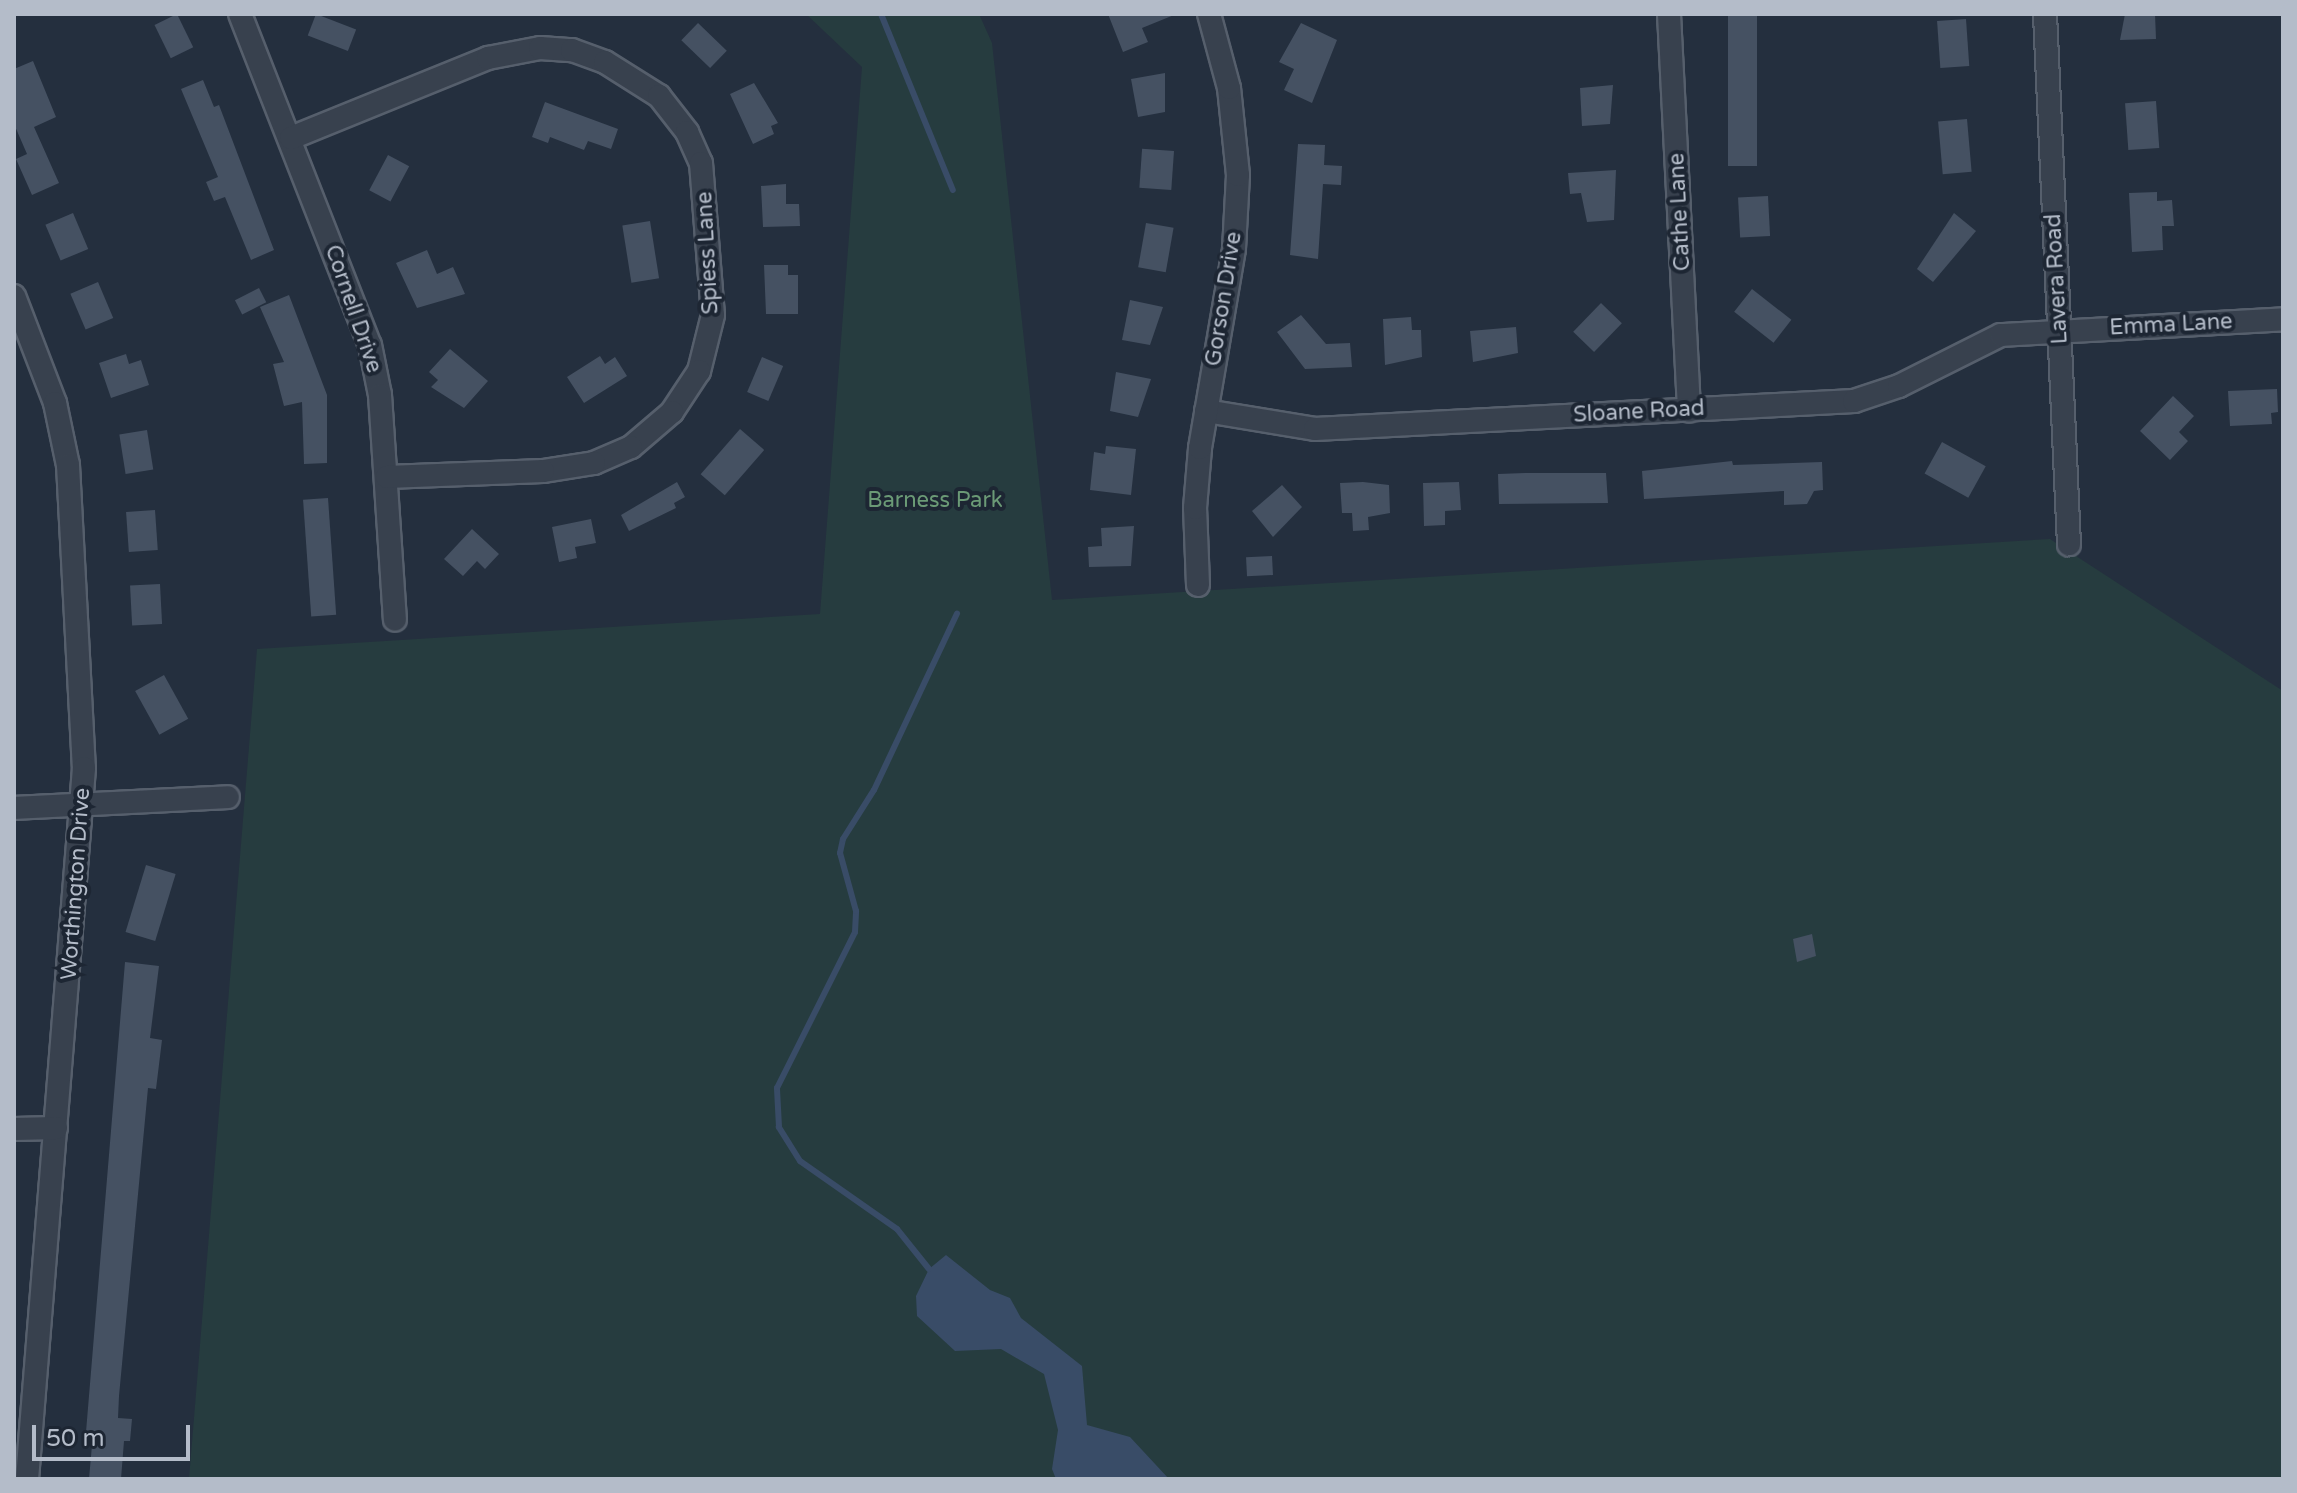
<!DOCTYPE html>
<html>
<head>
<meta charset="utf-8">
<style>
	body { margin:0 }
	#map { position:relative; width:2297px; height:1493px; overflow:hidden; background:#242f3e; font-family:"Varela Round",sans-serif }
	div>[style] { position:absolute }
	.green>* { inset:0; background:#263c3f }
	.water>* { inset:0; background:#394c67 }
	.stream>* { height:6px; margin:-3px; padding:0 3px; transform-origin:3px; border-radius:3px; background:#394c67 }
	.building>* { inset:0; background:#455162; transform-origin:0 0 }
	.roads { filter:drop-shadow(2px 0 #565f6c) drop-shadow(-2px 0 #565f6c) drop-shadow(0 2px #565f6c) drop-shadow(0 -2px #565f6c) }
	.minor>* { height:22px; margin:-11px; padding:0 11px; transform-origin:11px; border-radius:11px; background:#38414e }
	span { translate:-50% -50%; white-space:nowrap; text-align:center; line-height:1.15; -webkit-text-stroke:8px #1d2633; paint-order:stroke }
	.street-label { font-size:22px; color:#b4bcc9 }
	.park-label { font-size:22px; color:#6b9a76 }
	.frame { position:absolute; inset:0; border:16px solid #b4bcc9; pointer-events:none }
	.scale { position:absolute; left:32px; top:1425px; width:158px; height:36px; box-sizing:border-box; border:4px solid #b4bcc9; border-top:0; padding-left:10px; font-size:24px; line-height:28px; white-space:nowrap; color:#b4bcc9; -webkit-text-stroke:6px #1d2633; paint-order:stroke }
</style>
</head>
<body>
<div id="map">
	<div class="green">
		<i style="clip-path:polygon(806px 14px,979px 14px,992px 43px,1052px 600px,2050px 539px,2283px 691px,2283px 1479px,189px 1479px,257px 649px,820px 614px,862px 67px)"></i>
	</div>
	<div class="water">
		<i style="clip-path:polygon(946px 1255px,990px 1290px,1010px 1298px,1021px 1318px,1082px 1366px,1087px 1425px,1130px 1437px,1169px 1479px,1056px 1479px,1052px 1469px,1058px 1430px,1044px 1374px,1001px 1349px,955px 1351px,917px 1316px,916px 1296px,929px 1269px)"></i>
	</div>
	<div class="stream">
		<i style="left:881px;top:14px;width:190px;rotate:67.8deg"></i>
		<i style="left:929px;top:1269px;width:51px;rotate:-128.7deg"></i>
		<i style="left:897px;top:1229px;width:118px;rotate:-145deg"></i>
		<i style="left:800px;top:1161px;width:40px;rotate:-122deg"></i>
		<i style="left:779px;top:1127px;width:39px;rotate:-93deg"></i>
		<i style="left:777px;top:1088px;width:174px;rotate:-63.4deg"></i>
		<i style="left:855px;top:932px;width:21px;rotate:-87deg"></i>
		<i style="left:856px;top:911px;width:60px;rotate:-105.4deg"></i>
		<i style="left:840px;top:853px;width:14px;rotate:-78deg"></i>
		<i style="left:843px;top:839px;width:58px;rotate:-57.7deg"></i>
		<i style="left:874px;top:790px;width:195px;rotate:-64.8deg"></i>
	</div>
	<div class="building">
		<i style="left:177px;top:14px;width:37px;height:25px;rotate:64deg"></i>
		<i style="left:316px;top:14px;width:43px;height:23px;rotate:21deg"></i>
		<i style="clip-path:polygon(1108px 14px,1174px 14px,1174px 15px,1142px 28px,1148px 42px,1123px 52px)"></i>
		<i style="left:1728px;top:14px;width:29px;height:152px"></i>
		<i style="clip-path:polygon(2125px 14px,2155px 14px,2156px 39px,2120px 40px)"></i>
		<i style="left:1966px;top:19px;width:47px;height:29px;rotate:86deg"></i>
		<i style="left:698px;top:23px;width:40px;height:24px;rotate:44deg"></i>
		<i style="clip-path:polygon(1301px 23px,1337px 40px,1312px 103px,1284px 90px,1294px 69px,1279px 62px)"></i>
		<i style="clip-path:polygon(33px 61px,56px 117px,34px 127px,59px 183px,32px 195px,16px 159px,27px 154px,14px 124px,14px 69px)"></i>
		<i style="clip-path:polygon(1165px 73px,1165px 112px,1138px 117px,1131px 79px)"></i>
		<i style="clip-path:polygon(203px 80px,214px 107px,219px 105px,274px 250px,251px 260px,225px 197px,214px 201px,206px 182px,218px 177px,181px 89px)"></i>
		<i style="clip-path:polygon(754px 83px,778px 123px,771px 126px,774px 134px,753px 144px,730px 94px)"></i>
		<i style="clip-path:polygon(1613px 85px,1610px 124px,1582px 126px,1580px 88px)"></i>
		<i style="left:2156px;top:101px;width:47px;height:31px;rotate:86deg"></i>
		<i style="clip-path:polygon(545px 102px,618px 129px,611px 149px,588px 141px,584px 150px,550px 137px,548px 143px,532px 137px)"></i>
		<i style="left:1967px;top:119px;width:53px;height:29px;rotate:85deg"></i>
		<i style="clip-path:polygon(1298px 144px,1325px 145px,1324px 165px,1342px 166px,1341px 185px,1323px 184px,1318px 259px,1290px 255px)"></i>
		<i style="left:1174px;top:151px;width:39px;height:32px;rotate:94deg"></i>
		<i style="left:388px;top:155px;width:24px;height:40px;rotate:28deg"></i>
		<i style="clip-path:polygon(1616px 170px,1614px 220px,1587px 222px,1581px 193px,1570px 194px,1568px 173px)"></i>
		<i style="clip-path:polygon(786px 184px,786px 204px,799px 204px,800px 226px,763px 227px,761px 186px)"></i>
		<i style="clip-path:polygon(2157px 192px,2157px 201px,2172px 200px,2174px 226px,2162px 226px,2163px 250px,2132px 252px,2129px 193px)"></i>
		<i style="left:1768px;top:196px;width:40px;height:30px;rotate:87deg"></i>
		<i style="left:73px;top:213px;width:39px;height:30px;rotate:67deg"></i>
		<i style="clip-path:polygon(1954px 213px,1976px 231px,1933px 282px,1917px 269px)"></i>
		<i style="left:650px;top:221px;width:58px;height:28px;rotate:81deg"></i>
		<i style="left:1146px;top:223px;width:28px;height:45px;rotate:10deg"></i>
		<i style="clip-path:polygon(427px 250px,437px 274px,453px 267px,465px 294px,417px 308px,396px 263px)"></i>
		<i style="clip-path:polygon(764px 265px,788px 265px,788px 275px,798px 275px,798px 314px,766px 314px)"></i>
		<i style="left:98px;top:282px;width:39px;height:30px;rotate:67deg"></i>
		<i style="left:259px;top:288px;width:16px;height:27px;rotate:63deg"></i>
		<i style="left:1752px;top:289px;width:50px;height:29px;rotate:38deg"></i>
		<i style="clip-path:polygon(289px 295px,327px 395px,327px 463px,304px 464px,302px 402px,284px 406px,273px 364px,284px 362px,260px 307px)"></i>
		<i style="clip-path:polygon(1130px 300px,1163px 307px,1150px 345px,1122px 340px)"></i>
		<i style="left:1601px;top:303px;width:29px;height:40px;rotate:44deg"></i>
		<i style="clip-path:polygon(1301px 315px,1326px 344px,1350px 343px,1352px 367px,1305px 369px,1277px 332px)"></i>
		<i style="clip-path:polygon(1411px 317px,1412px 330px,1421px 330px,1422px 357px,1385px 365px,1383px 319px)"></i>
		<i style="clip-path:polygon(1516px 327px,1518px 353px,1473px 362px,1470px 331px)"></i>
		<i style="clip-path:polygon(450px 349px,488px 381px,464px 408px,431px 387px,438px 380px,429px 372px)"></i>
		<i style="clip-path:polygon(126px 354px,129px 364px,141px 360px,149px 385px,111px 398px,99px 363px)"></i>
		<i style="clip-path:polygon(600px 356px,605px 364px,615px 357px,627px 376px,584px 403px,567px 377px)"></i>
		<i style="left:762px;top:357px;width:23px;height:38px;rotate:23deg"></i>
		<i style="clip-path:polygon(1116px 372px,1151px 379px,1138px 417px,1110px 411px)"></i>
		<i style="clip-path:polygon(2277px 389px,2278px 412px,2271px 413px,2272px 424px,2230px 426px,2228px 391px)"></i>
		<i style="clip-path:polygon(2173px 396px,2194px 416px,2179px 432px,2188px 441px,2170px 460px,2140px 431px)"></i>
		<i style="left:740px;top:429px;width:32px;height:60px;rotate:41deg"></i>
		<i style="left:147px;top:430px;width:40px;height:28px;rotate:81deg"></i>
		<i style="left:1942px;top:442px;width:50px;height:36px;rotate:29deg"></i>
		<i style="clip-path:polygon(1106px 446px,1136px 449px,1131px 495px,1090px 490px,1094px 452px,1105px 454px)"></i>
		<i style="clip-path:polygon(1732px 461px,1733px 465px,1822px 462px,1823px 490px,1814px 491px,1807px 504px,1784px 505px,1784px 491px,1644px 499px,1642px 471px)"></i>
		<i style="clip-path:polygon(1525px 473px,1606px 473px,1608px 503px,1499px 504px,1498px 474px)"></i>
		<i style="clip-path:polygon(677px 482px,685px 497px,674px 503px,676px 508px,629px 531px,621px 515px)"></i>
		<i style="clip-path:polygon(1363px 482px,1389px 485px,1390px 513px,1368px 517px,1369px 530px,1353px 531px,1352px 513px,1342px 513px,1340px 483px)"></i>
		<i style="clip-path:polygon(1459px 482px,1461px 510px,1445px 511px,1445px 525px,1424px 526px,1423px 483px)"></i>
		<i style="clip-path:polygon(1282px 485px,1302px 507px,1273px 537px,1252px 511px)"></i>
		<i style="left:328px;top:498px;width:117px;height:25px;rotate:86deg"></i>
		<i style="left:155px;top:510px;width:40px;height:29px;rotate:86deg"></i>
		<i style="clip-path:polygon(591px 519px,596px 543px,575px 547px,577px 558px,559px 562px,552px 527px)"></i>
		<i style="clip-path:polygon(1134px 526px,1131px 566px,1089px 567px,1088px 547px,1102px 546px,1101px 528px)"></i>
		<i style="clip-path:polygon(472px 529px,499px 554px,485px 569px,477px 561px,463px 576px,444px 559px)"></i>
		<i style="left:1272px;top:556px;width:19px;height:26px;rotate:87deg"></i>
		<i style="left:160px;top:584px;width:40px;height:30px;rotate:87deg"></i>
		<i style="left:164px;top:675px;width:50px;height:33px;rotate:61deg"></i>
		<i style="left:146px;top:865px;width:31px;height:70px;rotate:17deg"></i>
		<i style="clip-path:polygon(1812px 934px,1816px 956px,1797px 962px,1793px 939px)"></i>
		<i style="clip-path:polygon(125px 962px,159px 966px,150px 1038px,162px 1040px,156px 1089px,148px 1088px,119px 1396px,118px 1418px,132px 1419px,130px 1441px,124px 1441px,121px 1479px,89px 1479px,92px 1445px,85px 1444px)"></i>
	</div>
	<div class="roads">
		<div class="minor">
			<i style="left:240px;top:14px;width:356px;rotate:68.6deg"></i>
			<i style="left:370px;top:345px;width:51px;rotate:78.7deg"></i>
			<i style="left:380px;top:395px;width:225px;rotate:86.2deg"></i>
			<i style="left:1669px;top:14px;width:397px;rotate:87.1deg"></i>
			<i style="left:2045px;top:14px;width:531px;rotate:87.41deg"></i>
			<i style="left:291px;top:138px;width:213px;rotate:-22.1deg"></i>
			<i style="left:488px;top:58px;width:53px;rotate:-10.9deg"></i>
			<i style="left:540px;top:48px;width:32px;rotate:4deg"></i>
			<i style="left:572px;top:50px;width:35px;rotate:20deg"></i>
			<i style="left:605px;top:62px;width:64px;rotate:32.2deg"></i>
			<i style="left:659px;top:96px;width:46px;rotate:52.1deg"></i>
			<i style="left:687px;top:132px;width:34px;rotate:66deg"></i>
			<i style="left:701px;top:163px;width:152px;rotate:85.5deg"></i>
			<i style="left:713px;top:315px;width:58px;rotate:104deg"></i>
			<i style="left:699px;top:371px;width:49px;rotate:123.4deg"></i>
			<i style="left:672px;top:412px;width:54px;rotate:139.5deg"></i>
			<i style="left:631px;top:447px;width:40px;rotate:156.6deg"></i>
			<i style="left:594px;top:463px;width:52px;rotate:171.1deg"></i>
			<i style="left:543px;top:471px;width:156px;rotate:177.8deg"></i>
			<i style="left:14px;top:296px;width:115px;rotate:69deg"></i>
			<i style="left:55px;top:403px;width:63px;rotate:78.2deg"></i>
			<i style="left:68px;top:465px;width:303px;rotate:87deg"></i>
			<i style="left:84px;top:768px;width:713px;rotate:94.58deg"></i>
			<i style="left:1206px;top:411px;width:110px;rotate:9.4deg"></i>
			<i style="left:1315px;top:429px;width:540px;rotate:-2.97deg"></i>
			<i style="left:1854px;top:401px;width:47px;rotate:-18.4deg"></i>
			<i style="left:1899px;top:386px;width:114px;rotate:-26.6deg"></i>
			<i style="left:2001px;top:335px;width:282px;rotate:-3.2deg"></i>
			<i style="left:1198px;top:585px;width:77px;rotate:-92.2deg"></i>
			<i style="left:1195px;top:508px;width:60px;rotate:-85.2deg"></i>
			<i style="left:1200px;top:448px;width:202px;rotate:-80.3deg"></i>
			<i style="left:1234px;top:249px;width:74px;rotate:-86.9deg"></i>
			<i style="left:1238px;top:175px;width:87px;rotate:-95.9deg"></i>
			<i style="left:1229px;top:88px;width:77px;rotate:-105.1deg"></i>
			<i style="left:14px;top:808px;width:214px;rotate:-2.9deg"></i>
			<i style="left:14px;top:1129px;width:42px;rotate:-1.4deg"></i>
		</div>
	</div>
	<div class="street-label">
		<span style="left:1680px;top:212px;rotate:-93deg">Cathe Lane</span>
		<span style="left:708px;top:253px;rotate:-93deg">Spiess Lane</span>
		<span style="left:2057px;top:279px;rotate:-93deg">Lavera Road</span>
		<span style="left:1224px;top:299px;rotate:-81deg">Gorson Drive</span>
		<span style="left:353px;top:309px;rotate:71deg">Cornell Drive</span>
		<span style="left:2171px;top:325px;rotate:-3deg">Emma Lane</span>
		<span style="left:1639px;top:412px;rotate:-3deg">Sloane Road</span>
		<span style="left:76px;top:884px;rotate:-86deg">Worthington Drive</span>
	</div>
	<div class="park-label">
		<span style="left:935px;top:501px">Barness Park</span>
	</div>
	<div class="frame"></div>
	<div class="scale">50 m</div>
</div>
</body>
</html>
